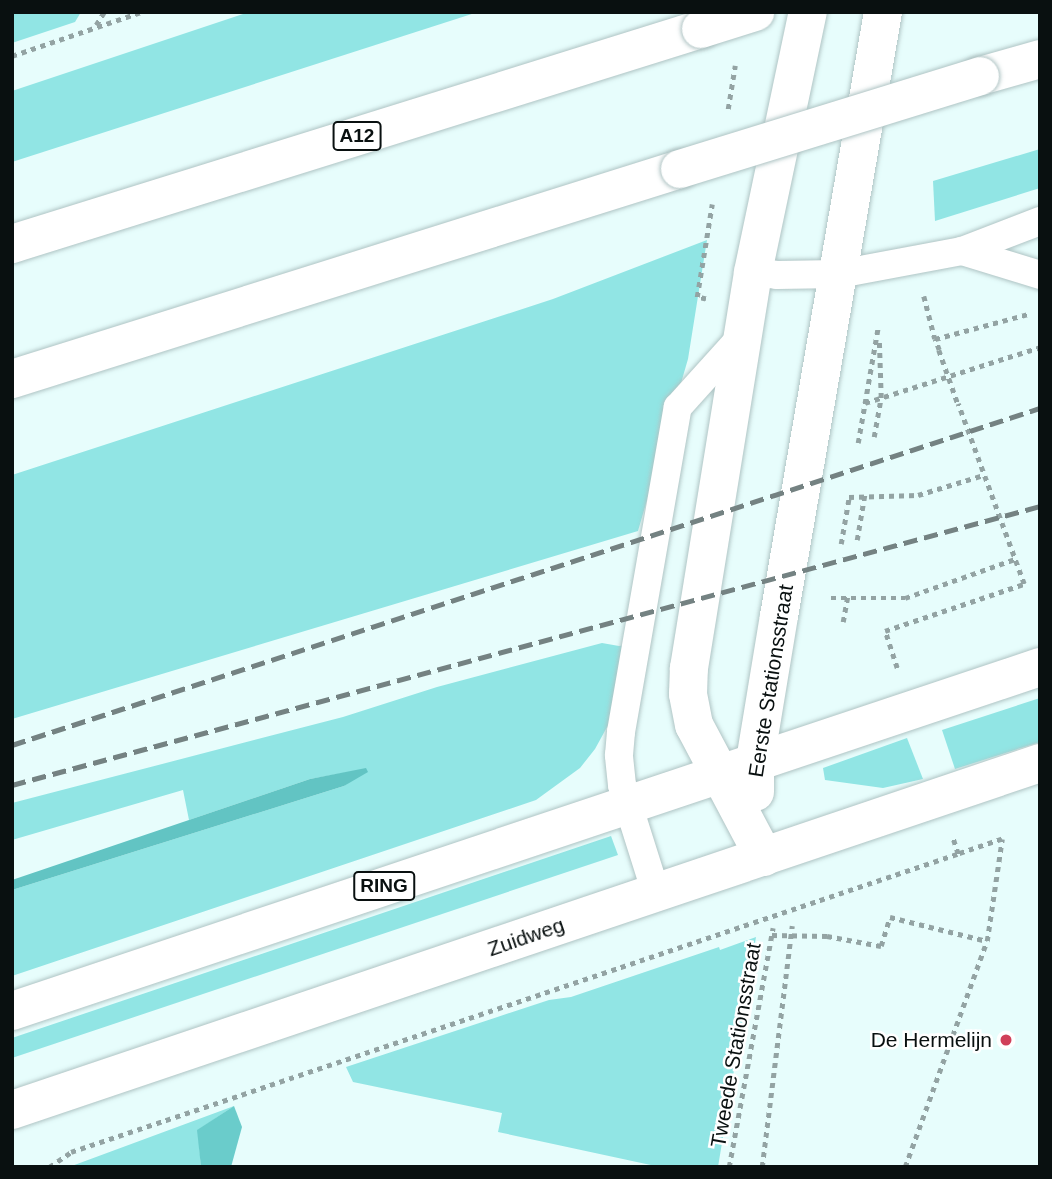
<!DOCTYPE html>
<html>
<head>
<meta charset="utf-8">
<style>
  body { margin:0 }
  #map { position:relative; width:1052px; height:1179px; overflow:hidden; background:#e7fdfc; font-family:Arial,sans-serif }
  div>[style] { position:absolute }
  .green>* { inset:0; background:#91e5e4 }
  .forest>* { inset:0; background:#6acccb }
  .water>* { inset:0; background:#62c4c3 }
  .path>* { height:4.5px; margin-top:-2.25px; transform-origin:0; background:repeating-linear-gradient(90deg,#93a3a3 0 5px,transparent 0 10px) }
  .roads { filter:drop-shadow(0 0 2px #afc4c4) drop-shadow(0 0 2px #afc4c4) }
  .lane>* { height:28px; margin:-14px; padding:0 14px; transform-origin:14px; border-radius:14px; background:#fff }
  .secondary>* { height:38px; margin:-19px; padding:0 19px; transform-origin:19px; border-radius:19px; background:#fff }
  .primary>* { height:38px; margin:-19px; padding:0 19px; transform-origin:19px; border-radius:19px; background:#fff }
  .highway>* { height:38px; margin:-19px; padding:0 19px; transform-origin:19px; border-radius:19px; background:#fff }
  .rail>* { height:5px; margin-top:-2.5px; transform-origin:0; background:repeating-linear-gradient(90deg,#748282 0 14px,transparent 0 21px) }
  .path-bridge>* { height:4.5px; margin-top:-2.25px; transform-origin:0; background:repeating-linear-gradient(90deg,#93a3a3 0 5px,transparent 0 10px) }
  .bridges { filter:drop-shadow(0 0 2px #afc4c4) drop-shadow(0 0 2px #afc4c4) }
  .highway-bridge>* { height:38px; margin:-19px; padding:0 19px; transform-origin:19px; border-radius:19px; background:#fff }
  .dots>* { width:19px; height:19px; translate:-50% -50%; box-sizing:border-box; border:4px solid #fff; border-radius:50% }
  span { translate:-50% -50%; white-space:nowrap; text-align:center; line-height:1.15; -webkit-text-stroke:5px #fff; paint-order:stroke }
  .shield-label span { padding:2px 5px; background:#fff; border:2px solid; border-radius:5px; -webkit-text-stroke-width:0 }
  .shield-label { font-size:19px; color:#091010; font-weight:700 }
  .street-label { font-size:21px; color:#091010 }
  .poi-label { font-size:21px; color:#091010 }
  .right { translate:-100% -50%; text-align:right }
  .frame { position:absolute; inset:0; border:14px solid #091010; pointer-events:none }
</style>
</head>
<body>
<div id="map">
  <div class="green">
    <i style="clip-path:polygon(12px 12px,81px 12px,75px 22px,12px 43px)"></i>
    <i style="clip-path:polygon(249px 12px,478px 12px,12px 162px,12px 91px)"></i>
    <i style="clip-path:polygon(1040px 149px,1040px 188px,935px 221px,933px 181px)"></i>
    <i style="clip-path:polygon(707px 240px,688px 359px,638px 531px,12px 719px,12px 475px,553px 299px)"></i>
    <i style="clip-path:polygon(602px 643px,619px 646px,626px 645px,612px 718px,595px 749px,580px 768px,536px 800px,12px 976px,12px 890px,344px 786px,366px 769px,310px 779px,189px 820px,183px 790px,12px 840px,12px 803px,343px 717px,437px 687px)"></i>
    <i style="clip-path:polygon(1040px 698px,1040px 742px,955px 769px,942px 730px)"></i>
    <i style="clip-path:polygon(907px 738px,923px 779px,883px 788px,825px 780px,823px 768px)"></i>
    <i style="clip-path:polygon(611px 836px,618px 855px,12px 1058px,12px 1038px)"></i>
    <i style="clip-path:polygon(756px 937px,718px 1167px,660px 1167px,498px 1132px,502px 1113px,353px 1082px,346px 1067px,549px 1000px,571px 997px,719px 947px,720px 950px)"></i>
    <i style="clip-path:polygon(234px 1106px,198px 1130px,201px 1167px,69px 1167px)"></i>
  </div>
  <div class="forest">
    <i style="clip-path:polygon(234px 1106px,242px 1127px,231px 1167px,201px 1167px,197px 1130px)"></i>
  </div>
  <div class="water">
    <i style="clip-path:polygon(366px 768px,368px 772px,344px 786px,12px 890px,12px 880px,310px 779px)"></i>
  </div>
  <div class="path">
    <i style="left:96px;top:25px;width:15px;rotate:-58deg"></i>
    <i style="left:12px;top:56px;width:136px;rotate:-18.8deg"></i>
    <i style="left:728px;top:109px;width:44px;rotate:-80.8deg"></i>
    <i style="left:924px;top:296px;width:44px;rotate:75.7deg"></i>
    <i style="left:706px;top:299px;width:9px;rotate:-167deg"></i>
    <i style="left:697px;top:297px;width:94px;rotate:-80.8deg"></i>
    <i style="left:939px;top:350px;width:12px;rotate:-110deg"></i>
    <i style="left:935px;top:339px;width:96px;rotate:-15deg"></i>
    <i style="left:865px;top:403px;width:184px;rotate:-17.7deg"></i>
    <i style="left:874px;top:437px;width:40px;rotate:-80deg"></i>
    <i style="left:881px;top:398px;width:60px;rotate:-91.9deg"></i>
    <i style="left:858px;top:443px;width:118px;rotate:-80.2deg"></i>
    <i style="left:857px;top:540px;width:49px;rotate:-80.5deg"></i>
    <i style="left:841px;top:544px;width:48px;rotate:-80.3deg"></i>
    <i style="left:849px;top:497px;width:69px;rotate:-1.7deg"></i>
    <i style="left:918px;top:495px;width:69px;rotate:-16.9deg"></i>
    <i style="left:831px;top:598px;width:74px"></i>
    <i style="left:905px;top:598px;width:117px;rotate:-19.5deg"></i>
    <i style="left:843px;top:622px;width:28px;rotate:-80deg"></i>
    <i style="left:897px;top:668px;width:39px;rotate:-108deg"></i>
    <i style="left:885px;top:631px;width:147px;rotate:-18.7deg"></i>
    <i style="left:1024px;top:584px;width:192px;rotate:-110.1deg"></i>
    <i style="left:772px;top:935px;width:55px;rotate:1deg"></i>
    <i style="left:827px;top:936px;width:55px;rotate:10.5deg"></i>
    <i style="left:881px;top:946px;width:30px;rotate:-73deg"></i>
    <i style="left:890px;top:917px;width:100px;rotate:13.9deg"></i>
    <i style="left:49px;top:1167px;width:27px;rotate:-34deg"></i>
    <i style="left:71px;top:1152px;width:935px;rotate:-18.59deg"></i>
    <i style="left:729px;top:1167px;width:243px;rotate:-79.6deg"></i>
    <i style="left:762px;top:1167px;width:243px;rotate:-82.9deg"></i>
    <i style="left:905px;top:1167px;width:240px;rotate:-70.1deg"></i>
    <i style="left:987px;top:941px;width:103px;rotate:-81.6deg"></i>
    <i style="left:1002px;top:839px;width:46px;rotate:161.2deg"></i>
    <i style="left:958px;top:854px;width:16px;rotate:-108deg"></i>
  </div>
  <div class="roads">
    <div class="lane">
      <i style="left:962px;top:251px;width:82px;rotate:17.1deg"></i>
      <i style="left:753px;top:272px;width:24px;rotate:7deg"></i>
      <i style="left:777px;top:275px;width:62px;rotate:-0.9deg"></i>
      <i style="left:839px;top:274px;width:125px;rotate:-10.6deg"></i>
      <i style="left:962px;top:251px;width:84px;rotate:-21deg"></i>
      <i style="left:656px;top:893px;width:113px;rotate:-107.5deg"></i>
      <i style="left:622px;top:785px;width:30px;rotate:-96deg"></i>
      <i style="left:619px;top:755px;width:23px;rotate:-85deg"></i>
      <i style="left:621px;top:732px;width:330px;rotate:-80.1deg"></i>
      <i style="left:678px;top:407px;width:96px;rotate:-48deg"></i>
    </div>
    <div class="secondary">
      <i style="left:755px;top:792px;width:31px;rotate:-90deg"></i>
      <i style="left:755px;top:761px;width:147px;rotate:-80.6deg"></i>
      <i style="left:779px;top:616px;width:613px;rotate:-80.23deg"></i>
      <i style="left:764px;top:857px;width:149px;rotate:-117.9deg"></i>
      <i style="left:694px;top:725px;width:32px;rotate:-101deg"></i>
      <i style="left:688px;top:694px;width:26px;rotate:-88deg"></i>
      <i style="left:689px;top:668px;width:401px;rotate:-80.8deg"></i>
      <i style="left:753px;top:272px;width:266px;rotate:-78.1deg"></i>
    </div>
    <div class="primary">
      <i style="left:12px;top:1011px;width:1084px;rotate:-18.5deg"></i>
      <i style="left:12px;top:1110px;width:1085px;rotate:-18.65deg"></i>
    </div>
    <div class="highway">
      <i style="left:980px;top:76px;width:62px;rotate:-15.8deg"></i>
      <i style="left:12px;top:244px;width:722px;rotate:-17.33deg"></i>
      <i style="left:12px;top:379px;width:700px;rotate:-17.45deg"></i>
    </div>
  </div>
  <div class="rail">
    <i style="left:12px;top:745px;width:1082px;rotate:-18.15deg"></i>
    <i style="left:12px;top:785px;width:1065px;rotate:-15.18deg"></i>
  </div>
  <div class="path-bridge">
    <i style="left:939px;top:350px;width:57px;rotate:70.6deg"></i>
  </div>
  <div class="bridges">
    <div class="highway-bridge">
      <i style="left:701px;top:29px;width:57px;rotate:-17.5deg"></i>
      <i style="left:680px;top:169px;width:314px;rotate:-17.2deg"></i>
    </div>
  </div>
  <div class="dots">
    <i style="left:1006px;top:1040px;background:#d03f59"></i>
  </div>
  <div class="shield-label">
    <span style="left:357px;top:136px">A12</span>
    <span style="left:384px;top:886px">RING</span>
  </div>
  <div class="street-label">
    <span style="left:771px;top:681px;rotate:-81deg">Eerste Stationsstraat</span>
    <span style="left:526px;top:937px;rotate:-19deg">Zuidweg</span>
    <span style="left:736px;top:1045px;rotate:-80deg">Tweede Stationsstraat</span>
  </div>
  <div class="poi-label">
    <span class="right" style="left:992px;top:1040px">De Hermelijn</span>
  </div>
  <div class="frame"></div>
</div>
</body>
</html>
